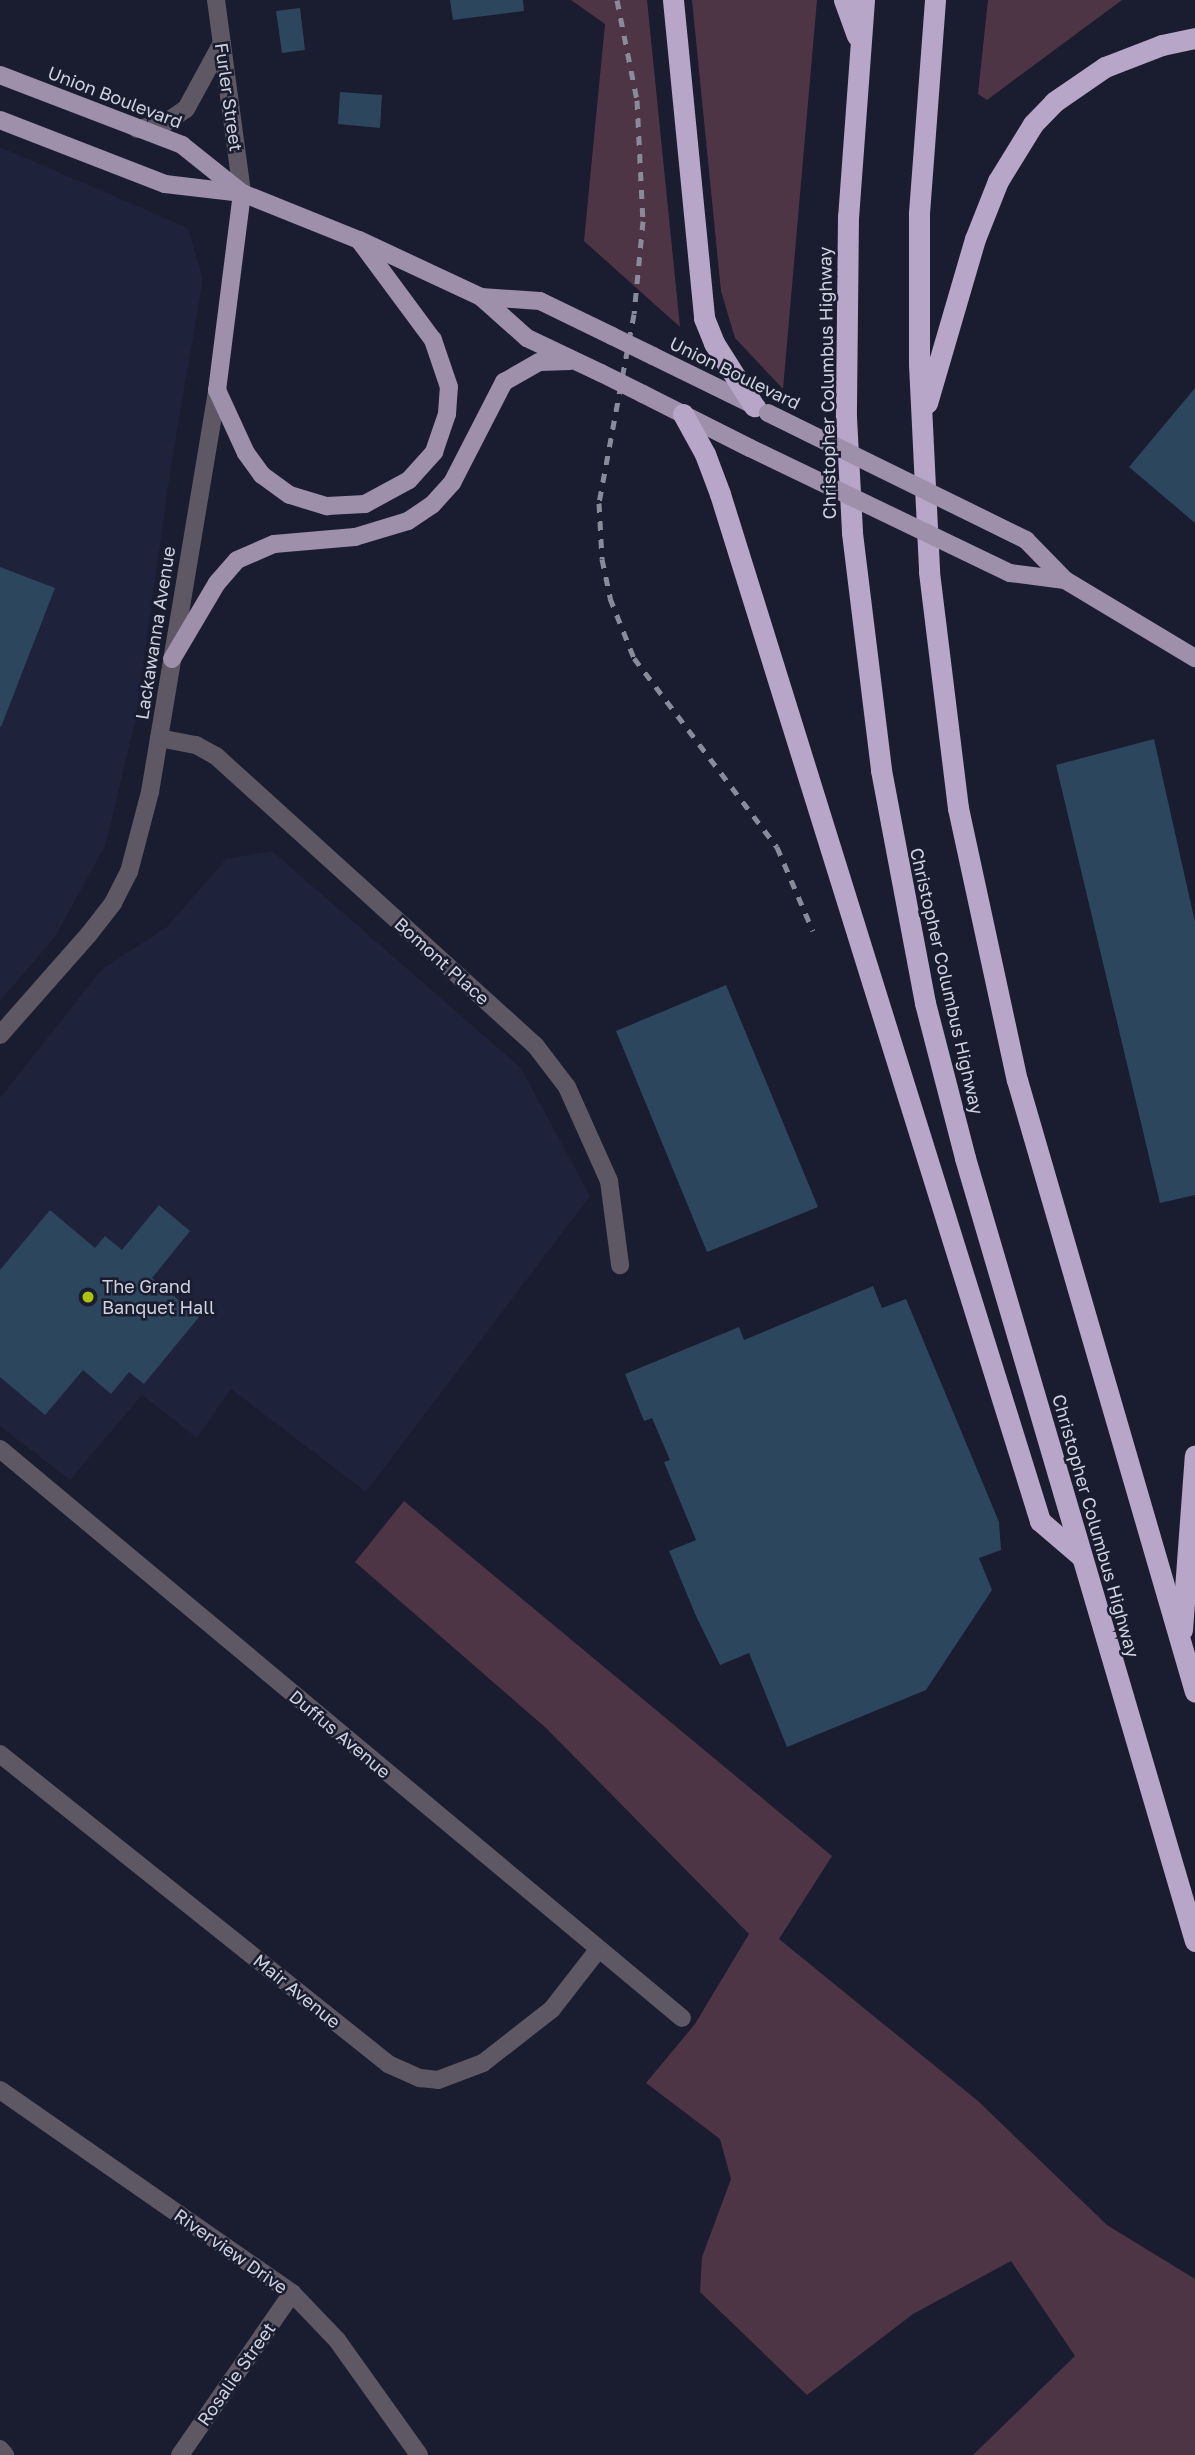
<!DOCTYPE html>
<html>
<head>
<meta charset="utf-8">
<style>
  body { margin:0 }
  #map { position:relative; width:1195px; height:2455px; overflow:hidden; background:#1a1c2f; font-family:"Golos Text",sans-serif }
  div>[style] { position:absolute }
  .built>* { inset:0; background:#1f223b }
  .green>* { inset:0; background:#4e3545 }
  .building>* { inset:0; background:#2c465d }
  .minor>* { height:18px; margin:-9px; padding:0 9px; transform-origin:9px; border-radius:9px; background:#5e5764 }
  .tertiary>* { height:18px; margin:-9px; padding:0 9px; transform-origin:9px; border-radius:9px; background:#5e5764 }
  .primary>* { height:18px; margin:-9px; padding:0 9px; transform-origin:9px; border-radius:9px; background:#9e8fab }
  .motorway>* { height:21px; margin:-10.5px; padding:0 10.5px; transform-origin:10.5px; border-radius:10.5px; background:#b7a6c7 }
  .rail>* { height:5px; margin-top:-2.5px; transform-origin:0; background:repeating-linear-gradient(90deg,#898b9a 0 9px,transparent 0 18px) }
  .primary-bridge>* { height:18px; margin:-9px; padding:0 9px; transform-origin:9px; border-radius:9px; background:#9e8fab }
  .dots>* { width:19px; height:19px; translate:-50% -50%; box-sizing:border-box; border:4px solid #1a1c2f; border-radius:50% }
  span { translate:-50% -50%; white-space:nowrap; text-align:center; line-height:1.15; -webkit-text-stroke:5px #1a1c2f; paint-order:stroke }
  .street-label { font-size:18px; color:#d0d2df }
  .poi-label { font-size:18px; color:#d0d2df }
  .left { translate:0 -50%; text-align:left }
</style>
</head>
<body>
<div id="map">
  <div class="built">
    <i style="clip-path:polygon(0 147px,188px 228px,203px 279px,171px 466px,135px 722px,106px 844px,55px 937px,0 1001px)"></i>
    <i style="clip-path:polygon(272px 851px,521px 1068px,590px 1196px,366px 1492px,231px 1389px,197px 1438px,142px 1395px,70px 1480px,0 1426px,0 1098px,101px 970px,167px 927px,226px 859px)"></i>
  </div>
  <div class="green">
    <i style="clip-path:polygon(571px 0,647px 0,680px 327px,584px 241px,605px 24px)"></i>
    <i style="clip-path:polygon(692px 0,817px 0,783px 389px,735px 338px,721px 291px)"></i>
    <i style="clip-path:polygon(988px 0,1122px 0,987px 100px,978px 94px)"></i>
    <i style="clip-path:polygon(404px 1501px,832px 1856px,779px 1939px,978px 2101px,1107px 2225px,1195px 2279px,1195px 2455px,973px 2455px,1075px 2356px,1011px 2261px,913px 2314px,807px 2395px,700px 2292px,702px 2257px,731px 2179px,720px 2139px,646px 2083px,695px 2024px,749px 1934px,546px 1728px,355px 1562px)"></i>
  </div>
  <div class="building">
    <i style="clip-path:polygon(450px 0,523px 0,524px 11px,453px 20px)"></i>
    <i style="clip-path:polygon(300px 8px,305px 50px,282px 53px,276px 11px)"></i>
    <i style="clip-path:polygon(340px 92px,382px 95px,380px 128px,338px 124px)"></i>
    <i style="clip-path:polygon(1195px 388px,1195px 523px,1129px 467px)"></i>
    <i style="clip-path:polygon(0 567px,55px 588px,1px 727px,0 726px)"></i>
    <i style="clip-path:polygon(1154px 739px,1195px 922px,1195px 1195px,1160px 1203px,1056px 765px)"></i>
    <i style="clip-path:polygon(726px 985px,818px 1207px,707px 1252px,616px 1031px)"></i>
    <i style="clip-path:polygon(159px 1205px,190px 1231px,152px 1278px,199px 1317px,144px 1384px,129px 1372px,111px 1394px,83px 1370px,45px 1415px,0 1377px,0 1270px,50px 1210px,95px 1248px,105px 1236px,122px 1250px)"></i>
    <i style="clip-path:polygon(873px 1286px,882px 1308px,906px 1299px,999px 1522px,1001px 1550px,979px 1558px,992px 1590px,926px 1690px,787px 1747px,749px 1653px,720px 1665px,696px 1616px,669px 1551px,696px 1540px,664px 1462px,670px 1460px,652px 1418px,644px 1421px,625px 1374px,739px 1327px,744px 1340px)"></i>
  </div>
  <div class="minor">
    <i style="left:159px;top:738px;width:38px;rotate:11deg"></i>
    <i style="left:196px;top:745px;width:23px;rotate:29deg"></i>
    <i style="left:216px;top:756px;width:430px;rotate:42.2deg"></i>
    <i style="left:535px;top:1045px;width:53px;rotate:52.7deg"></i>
    <i style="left:567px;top:1087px;width:103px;rotate:65.9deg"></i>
    <i style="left:609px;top:1181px;width:85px;rotate:82.5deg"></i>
    <i style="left:0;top:1449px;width:888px;rotate:39.84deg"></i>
    <i style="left:0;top:1754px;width:497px;rotate:38.6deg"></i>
    <i style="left:388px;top:2064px;width:35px;rotate:24deg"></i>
    <i style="left:420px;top:2078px;width:18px;rotate:6deg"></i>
    <i style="left:438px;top:2080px;width:48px;rotate:-20.7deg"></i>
    <i style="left:483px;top:2063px;width:88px;rotate:-38deg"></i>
    <i style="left:552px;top:2009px;width:75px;rotate:-52.1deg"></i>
    <i style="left:0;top:2449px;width:8px;rotate:50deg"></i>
    <i style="left:180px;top:2455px;width:197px;rotate:-55.3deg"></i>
  </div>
  <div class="tertiary">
    <i style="left:216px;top:0;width:195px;rotate:82.3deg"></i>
    <i style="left:137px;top:129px;width:29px;rotate:-12deg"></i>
    <i style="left:165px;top:123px;width:25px;rotate:-34deg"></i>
    <i style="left:186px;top:109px;width:75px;rotate:-61.4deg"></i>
    <i style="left:0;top:1035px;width:135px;rotate:-48.6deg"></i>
    <i style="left:89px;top:934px;width:39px;rotate:-52deg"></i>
    <i style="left:113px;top:903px;width:35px;rotate:-63deg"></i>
    <i style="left:129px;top:872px;width:83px;rotate:-75.3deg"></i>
    <i style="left:150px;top:792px;width:408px;rotate:-80.5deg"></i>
    <i style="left:0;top:2090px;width:356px;rotate:34.8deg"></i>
    <i style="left:292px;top:2293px;width:65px;rotate:46.2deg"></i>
    <i style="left:337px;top:2340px;width:141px;rotate:54.5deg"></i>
  </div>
  <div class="primary">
    <i style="left:0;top:75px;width:195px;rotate:21deg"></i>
    <i style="left:182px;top:145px;width:77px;rotate:38.7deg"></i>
    <i style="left:0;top:120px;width:177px;rotate:21.2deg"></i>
    <i style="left:165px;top:184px;width:78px;rotate:6.7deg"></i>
    <i style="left:242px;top:193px;width:126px;rotate:21.9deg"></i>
    <i style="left:359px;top:240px;width:135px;rotate:25deg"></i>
    <i style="left:481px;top:297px;width:62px;rotate:41.7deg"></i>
    <i style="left:527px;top:338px;width:82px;rotate:25.3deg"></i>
    <i style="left:242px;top:193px;width:199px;rotate:97.2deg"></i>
    <i style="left:217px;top:390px;width:69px;rotate:65.3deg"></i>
    <i style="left:246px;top:453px;width:27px;rotate:54deg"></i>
    <i style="left:262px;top:475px;width:34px;rotate:36deg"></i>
    <i style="left:290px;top:495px;width:39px;rotate:17deg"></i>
    <i style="left:327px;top:506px;width:38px;rotate:-3deg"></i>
    <i style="left:365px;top:504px;width:50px;rotate:-28.6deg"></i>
    <i style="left:409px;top:480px;width:38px;rotate:-48deg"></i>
    <i style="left:434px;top:452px;width:40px;rotate:-71.1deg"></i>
    <i style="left:447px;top:414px;width:27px;rotate:-86deg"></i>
    <i style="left:449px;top:387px;width:50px;rotate:-108.8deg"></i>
    <i style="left:433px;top:340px;width:124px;rotate:-126.5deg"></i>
    <i style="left:481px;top:297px;width:59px;rotate:3.9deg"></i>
    <i style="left:540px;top:301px;width:80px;rotate:25.9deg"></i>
    <i style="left:653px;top:356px;width:116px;rotate:26.1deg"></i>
    <i style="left:643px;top:394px;width:120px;rotate:26.8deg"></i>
    <i style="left:1026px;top:540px;width:56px;rotate:45.7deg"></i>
    <i style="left:1065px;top:580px;width:152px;rotate:31deg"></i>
    <i style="left:1010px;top:573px;width:55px;rotate:7.3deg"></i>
    <i style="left:172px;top:659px;width:88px;rotate:-59.4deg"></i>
    <i style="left:217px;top:583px;width:30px;rotate:-49deg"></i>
    <i style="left:237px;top:560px;width:40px;rotate:-23.4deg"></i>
    <i style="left:274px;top:544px;width:81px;rotate:-4.9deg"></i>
    <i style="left:355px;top:537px;width:55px;rotate:-16.8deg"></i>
    <i style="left:408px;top:521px;width:29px;rotate:-34deg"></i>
    <i style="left:432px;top:505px;width:30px;rotate:-48deg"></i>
    <i style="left:452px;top:483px;width:114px;rotate:-62.8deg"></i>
    <i style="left:504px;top:382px;width:40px;rotate:-29.7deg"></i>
    <i style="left:539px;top:362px;width:31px;rotate:-2deg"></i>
  </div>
  <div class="motorway">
    <i style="left:673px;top:0;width:320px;rotate:84.4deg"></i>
    <i style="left:704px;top:318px;width:27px;rotate:68deg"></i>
    <i style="left:714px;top:343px;width:75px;rotate:57.6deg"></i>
    <i style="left:844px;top:0;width:38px;rotate:70deg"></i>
    <i style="left:864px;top:0;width:217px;rotate:94.2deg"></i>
    <i style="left:848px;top:216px;width:201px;rotate:90.6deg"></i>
    <i style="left:846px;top:417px;width:116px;rotate:87deg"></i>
    <i style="left:852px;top:533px;width:239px;rotate:83deg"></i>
    <i style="left:881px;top:770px;width:237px;rotate:79.3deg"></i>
    <i style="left:925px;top:1003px;width:160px;rotate:75.5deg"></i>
    <i style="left:965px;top:1158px;width:816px;rotate:73.63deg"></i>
    <i style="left:935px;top:0;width:214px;rotate:94.3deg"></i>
    <i style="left:919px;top:213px;width:151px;rotate:90deg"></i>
    <i style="left:919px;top:364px;width:208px;rotate:87.2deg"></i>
    <i style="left:929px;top:572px;width:238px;rotate:83deg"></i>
    <i style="left:958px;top:808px;width:278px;rotate:77.8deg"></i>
    <i style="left:1017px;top:1080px;width:637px;rotate:73.78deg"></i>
    <i style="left:927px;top:403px;width:171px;rotate:-73.7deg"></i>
    <i style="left:975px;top:239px;width:62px;rotate:-68.4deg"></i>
    <i style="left:998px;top:181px;width:67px;rotate:-58.4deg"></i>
    <i style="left:1033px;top:124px;width:30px;rotate:-46deg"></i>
    <i style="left:1054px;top:102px;width:62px;rotate:-34.5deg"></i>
    <i style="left:1105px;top:67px;width:61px;rotate:-21.1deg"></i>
    <i style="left:1162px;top:45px;width:34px;rotate:-12deg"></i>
    <i style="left:683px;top:414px;width:46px;rotate:61.2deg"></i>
    <i style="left:705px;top:454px;width:43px;rotate:69.4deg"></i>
    <i style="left:720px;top:494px;width:1076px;rotate:72.69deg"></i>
    <i style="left:1040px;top:1521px;width:55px;rotate:40.6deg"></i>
    <i style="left:1182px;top:1630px;width:175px;rotate:-85.8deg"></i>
  </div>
  <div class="rail">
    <i style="left:617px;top:0;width:102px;rotate:78.7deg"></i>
    <i style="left:637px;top:100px;width:121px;rotate:87.2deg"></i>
    <i style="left:643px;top:221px;width:93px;rotate:95.5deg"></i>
    <i style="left:634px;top:314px;width:192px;rotate:100.5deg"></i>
    <i style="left:599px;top:503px;width:56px;rotate:86.9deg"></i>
    <i style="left:602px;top:559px;width:40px;rotate:78deg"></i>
    <i style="left:610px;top:598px;width:65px;rotate:68.2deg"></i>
    <i style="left:634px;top:658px;width:237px;rotate:52.9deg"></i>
    <i style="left:777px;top:847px;width:91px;rotate:66.8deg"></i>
  </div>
  <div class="primary-bridge">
    <i style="left:612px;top:336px;width:46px;rotate:26deg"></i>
    <i style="left:601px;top:373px;width:47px;rotate:26.6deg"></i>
    <i style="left:768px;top:413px;width:288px;rotate:26.2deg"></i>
    <i style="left:750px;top:448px;width:288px;rotate:25.7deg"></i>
  </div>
  <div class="dots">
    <i style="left:88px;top:1297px;background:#afc503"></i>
  </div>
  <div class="street-label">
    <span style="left:115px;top:97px;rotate:21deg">Union Boulevard</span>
    <span style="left:229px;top:97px;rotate:82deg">Furler Street</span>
    <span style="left:735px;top:373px;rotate:26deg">Union Boulevard</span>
    <span style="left:827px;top:383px;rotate:-91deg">Christopher Columbus Highway</span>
    <span style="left:155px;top:633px;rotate:-81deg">Lackawanna Avenue</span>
    <span style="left:442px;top:961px;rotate:42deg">Bomont Place</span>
    <span style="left:947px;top:981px;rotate:77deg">Christopher Columbus Highway</span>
    <span style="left:1096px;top:1526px;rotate:74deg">Christopher Columbus Highway</span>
    <span style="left:340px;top:1734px;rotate:40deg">Duffus Avenue</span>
    <span style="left:297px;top:1991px;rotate:39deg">Mair Avenue</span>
    <span style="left:231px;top:2251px;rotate:35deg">Riverview Drive</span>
    <span style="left:236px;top:2374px;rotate:-55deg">Rosalie Street</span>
  </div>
  <div class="poi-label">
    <span class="left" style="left:102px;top:1297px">The Grand<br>Banquet Hall</span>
  </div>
</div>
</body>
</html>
